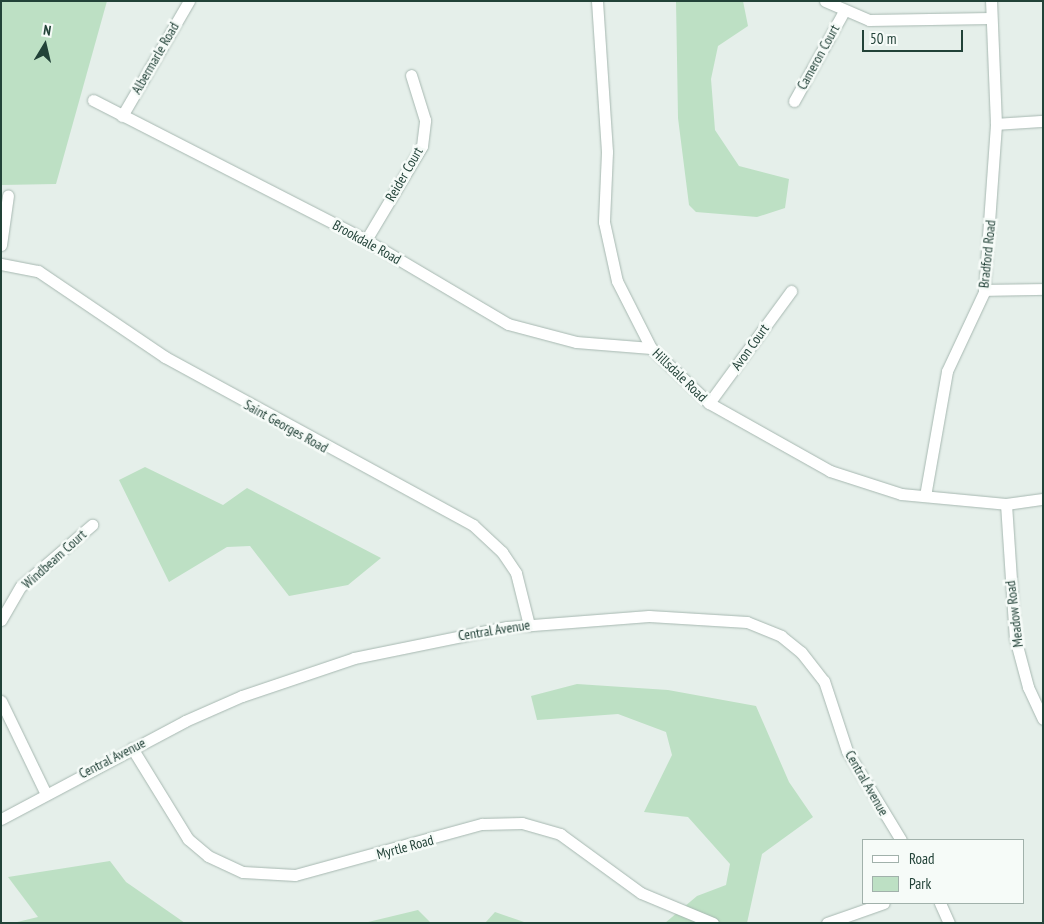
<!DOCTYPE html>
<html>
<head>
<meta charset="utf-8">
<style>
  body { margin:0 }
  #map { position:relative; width:1044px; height:924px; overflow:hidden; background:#e5efea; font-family:"PT Sans Narrow",sans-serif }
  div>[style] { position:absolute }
  .green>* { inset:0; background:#bde0c4 }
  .roads { filter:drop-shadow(0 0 1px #a7b8b1) drop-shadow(0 0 1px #a7b8b1) }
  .minor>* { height:11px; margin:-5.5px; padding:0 5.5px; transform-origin:5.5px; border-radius:5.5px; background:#fff }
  span { translate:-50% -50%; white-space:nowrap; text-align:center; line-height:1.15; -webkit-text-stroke:5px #f6fbf8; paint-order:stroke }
  .street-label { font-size:14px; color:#224238 }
  .frame { position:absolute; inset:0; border:2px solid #224238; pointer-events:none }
  .legend { position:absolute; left:862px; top:839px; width:162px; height:65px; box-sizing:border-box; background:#f6fbf8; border:1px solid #a1b1ab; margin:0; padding:6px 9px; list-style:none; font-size:15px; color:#224238 }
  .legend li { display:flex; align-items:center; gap:10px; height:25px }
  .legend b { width:25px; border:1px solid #a1b1ab }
  .north { position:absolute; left:20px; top:20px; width:50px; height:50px; -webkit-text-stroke:4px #f6fbf8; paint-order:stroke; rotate:9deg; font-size:14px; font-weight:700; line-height:20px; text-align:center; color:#224238 }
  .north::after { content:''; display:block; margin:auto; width:18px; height:22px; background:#224238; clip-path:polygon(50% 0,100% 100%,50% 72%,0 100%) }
  .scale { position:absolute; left:862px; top:30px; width:101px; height:22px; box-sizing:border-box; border:2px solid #224238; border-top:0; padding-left:6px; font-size:15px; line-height:18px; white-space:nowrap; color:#224238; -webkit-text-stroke:4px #f6fbf8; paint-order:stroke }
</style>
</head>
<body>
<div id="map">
  <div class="green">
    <i style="clip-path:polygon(1px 1px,107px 1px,56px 184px,1px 185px)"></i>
    <i style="clip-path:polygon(676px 1px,743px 1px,748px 26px,718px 46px,711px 79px,715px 130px,739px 166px,789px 179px,785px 208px,757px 217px,696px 212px,689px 205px,678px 118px)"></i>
    <i style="clip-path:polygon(145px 467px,223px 505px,247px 488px,381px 558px,348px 585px,289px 596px,250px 546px,227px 547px,169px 582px,119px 480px)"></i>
    <i style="clip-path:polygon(577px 684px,668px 690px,756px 706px,789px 782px,813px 817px,762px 854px,747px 923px,665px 923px,697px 896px,726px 885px,730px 864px,688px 817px,644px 812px,672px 755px,666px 732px,618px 714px,537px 720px,531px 696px)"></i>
    <i style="clip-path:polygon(110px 861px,126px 882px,185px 923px,13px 923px,38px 917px,8px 877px)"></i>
    <i style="clip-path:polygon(418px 910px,431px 923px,364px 923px)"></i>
    <i style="clip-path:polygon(495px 912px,527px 923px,485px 923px)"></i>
  </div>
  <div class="roads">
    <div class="minor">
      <i style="left:597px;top:1px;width:151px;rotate:86.2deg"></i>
      <i style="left:607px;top:152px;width:70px;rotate:92.5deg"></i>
      <i style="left:604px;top:222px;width:60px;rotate:77.6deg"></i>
      <i style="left:617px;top:281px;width:75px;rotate:63.1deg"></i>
      <i style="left:651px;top:348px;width:80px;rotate:43.5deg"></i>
      <i style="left:709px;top:403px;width:139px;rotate:29.3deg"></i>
      <i style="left:830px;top:471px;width:75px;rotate:17.9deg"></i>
      <i style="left:901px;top:494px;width:105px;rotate:5.4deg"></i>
      <i style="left:1006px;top:504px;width:37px;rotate:-8deg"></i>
      <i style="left:825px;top:1px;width:48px;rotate:23.4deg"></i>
      <i style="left:869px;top:20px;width:122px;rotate:-0.9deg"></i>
      <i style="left:93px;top:100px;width:307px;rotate:27.1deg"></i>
      <i style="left:366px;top:240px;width:165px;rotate:30.6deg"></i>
      <i style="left:508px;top:324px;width:70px;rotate:14.8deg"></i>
      <i style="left:576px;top:342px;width:75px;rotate:4.6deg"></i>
      <i style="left:794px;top:101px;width:101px;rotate:-60.9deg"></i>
      <i style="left:122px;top:116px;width:133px;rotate:-59.8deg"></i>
      <i style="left:996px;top:124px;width:47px;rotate:-3.7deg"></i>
      <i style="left:366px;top:240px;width:109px;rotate:-59.2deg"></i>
      <i style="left:422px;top:146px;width:26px;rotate:-83deg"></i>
      <i style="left:425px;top:120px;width:47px;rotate:-107.3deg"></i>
      <i style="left:1px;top:245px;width:50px;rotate:-82deg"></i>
      <i style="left:1px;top:264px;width:38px;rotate:11deg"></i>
      <i style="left:38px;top:271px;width:153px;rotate:34.1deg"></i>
      <i style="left:165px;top:357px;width:351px;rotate:28.6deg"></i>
      <i style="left:473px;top:525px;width:40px;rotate:43deg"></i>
      <i style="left:502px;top:552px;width:25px;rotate:56deg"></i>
      <i style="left:516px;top:573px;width:54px;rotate:76deg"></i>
      <i style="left:984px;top:290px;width:59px;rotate:-1deg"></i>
      <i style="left:709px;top:403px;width:139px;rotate:-53.8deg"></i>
      <i style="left:925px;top:496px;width:127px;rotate:-80deg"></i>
      <i style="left:947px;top:371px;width:87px;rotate:-64.9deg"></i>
      <i style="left:984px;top:292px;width:168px;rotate:-85.9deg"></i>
      <i style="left:996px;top:124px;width:123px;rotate:-92.3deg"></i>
      <i style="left:1006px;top:504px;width:134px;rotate:86.2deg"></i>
      <i style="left:1015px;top:638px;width:51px;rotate:75.1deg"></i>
      <i style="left:1028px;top:687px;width:35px;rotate:65deg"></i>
      <i style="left:1px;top:620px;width:39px;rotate:-60deg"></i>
      <i style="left:21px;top:586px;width:94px;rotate:-40.7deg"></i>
      <i style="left:1px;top:701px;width:101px;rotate:64.2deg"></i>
      <i style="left:132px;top:748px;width:107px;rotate:58.4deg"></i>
      <i style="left:188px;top:839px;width:26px;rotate:40deg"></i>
      <i style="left:208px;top:856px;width:38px;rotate:25deg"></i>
      <i style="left:243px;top:872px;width:52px;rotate:3.3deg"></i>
      <i style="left:295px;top:875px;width:194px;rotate:-15.3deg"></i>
      <i style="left:482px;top:824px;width:40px;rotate:-1.4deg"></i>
      <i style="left:522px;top:823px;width:40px;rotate:16deg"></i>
      <i style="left:560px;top:834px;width:100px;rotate:36.1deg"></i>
      <i style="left:641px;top:893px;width:78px;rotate:22.6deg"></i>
      <i style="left:1px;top:819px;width:208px;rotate:-28deg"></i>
      <i style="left:185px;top:721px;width:62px;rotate:-23.7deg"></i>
      <i style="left:242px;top:696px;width:118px;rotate:-18.7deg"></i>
      <i style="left:354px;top:658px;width:156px;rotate:-11.5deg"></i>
      <i style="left:507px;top:627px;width:142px;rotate:-4.4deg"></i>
      <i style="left:649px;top:616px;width:98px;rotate:3.5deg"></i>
      <i style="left:747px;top:622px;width:37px;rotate:22deg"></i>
      <i style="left:781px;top:636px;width:26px;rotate:39deg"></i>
      <i style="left:801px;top:652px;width:37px;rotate:52deg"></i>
      <i style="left:824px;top:681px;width:74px;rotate:71.8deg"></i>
      <i style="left:847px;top:751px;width:104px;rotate:58.8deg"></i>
      <i style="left:940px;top:903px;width:22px;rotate:66deg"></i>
      <i style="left:827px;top:923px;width:60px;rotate:-19.3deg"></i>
    </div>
  </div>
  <div class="street-label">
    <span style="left:818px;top:57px;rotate:-61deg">Cameron Court</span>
    <span style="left:155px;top:58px;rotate:-60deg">Albermarle Road</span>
    <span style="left:404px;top:174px;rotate:-60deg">Reider Court</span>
    <span style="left:367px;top:242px;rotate:29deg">Brookdale Road</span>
    <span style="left:987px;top:254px;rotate:-84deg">Bradford Road</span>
    <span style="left:750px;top:347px;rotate:-54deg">Avon Court</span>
    <span style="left:680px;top:375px;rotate:44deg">Hillsdale Road</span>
    <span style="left:286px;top:426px;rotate:29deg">Saint Georges Road</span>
    <span style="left:54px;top:559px;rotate:-42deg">Windbeam Court</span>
    <span style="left:1014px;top:614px;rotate:-97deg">Meadow Road</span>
    <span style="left:494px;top:630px;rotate:-9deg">Central Avenue</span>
    <span style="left:112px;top:758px;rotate:-27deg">Central Avenue</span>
    <span style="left:867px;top:783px;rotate:60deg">Central Avenue</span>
    <span style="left:405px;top:847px;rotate:-15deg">Myrtle Road</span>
  </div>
  <div class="frame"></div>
  <ul class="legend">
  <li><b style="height:6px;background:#fff"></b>Road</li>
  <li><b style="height:14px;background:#bde0c4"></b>Park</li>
  </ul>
  <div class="north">N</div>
  <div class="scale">50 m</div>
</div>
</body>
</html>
